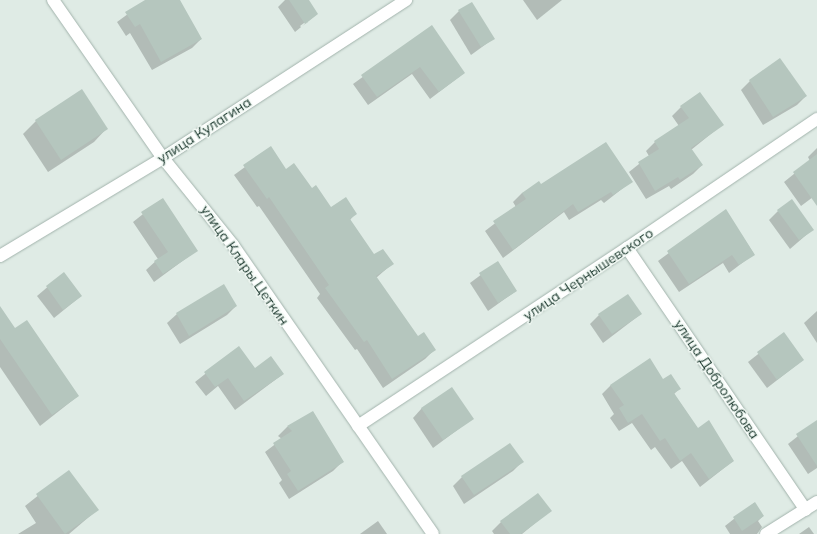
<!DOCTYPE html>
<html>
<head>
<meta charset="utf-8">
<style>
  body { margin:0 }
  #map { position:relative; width:817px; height:534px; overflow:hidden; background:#dfebe5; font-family:Mulish,sans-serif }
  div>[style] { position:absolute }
  .shadow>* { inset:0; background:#0003 }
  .building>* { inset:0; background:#b5c6be }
  .roads { filter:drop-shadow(0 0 1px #a2b3ac) drop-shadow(0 0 1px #a2b3ac) }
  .minor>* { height:12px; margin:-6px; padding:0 6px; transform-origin:6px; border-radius:6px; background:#fff }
  .tertiary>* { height:12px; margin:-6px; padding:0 6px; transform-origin:6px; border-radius:6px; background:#fff }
  .secondary>* { height:12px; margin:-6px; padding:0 6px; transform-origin:6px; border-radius:6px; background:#fff }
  span { translate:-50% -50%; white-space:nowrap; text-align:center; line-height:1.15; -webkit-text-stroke:3px #f0f8f3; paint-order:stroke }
  .street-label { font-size:14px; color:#203c32 }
</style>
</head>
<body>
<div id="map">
  <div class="shadow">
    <i style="clip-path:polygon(147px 0,177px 0,201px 39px,192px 48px,152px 70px,130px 33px,126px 36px,117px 22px)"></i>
    <i style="clip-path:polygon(evenodd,285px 0,307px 0,317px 14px,295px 32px,278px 7px,285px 0,308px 20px,308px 22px,301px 27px,300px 26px,308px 20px)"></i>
    <i style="clip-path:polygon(523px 0,562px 0,537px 20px)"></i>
    <i style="clip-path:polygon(459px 11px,493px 39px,471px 55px,450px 20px)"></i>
    <i style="clip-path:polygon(432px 27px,464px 73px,430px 99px,412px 74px,368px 105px,353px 84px)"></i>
    <i style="clip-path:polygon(750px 81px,806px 96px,797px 105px,763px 125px,741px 90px)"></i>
    <i style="clip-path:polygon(681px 107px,722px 125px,691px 150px,702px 165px,693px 174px,671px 189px,669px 186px,646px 199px,629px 172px,649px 156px,646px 151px,655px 142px,679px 126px,672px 116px)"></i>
    <i style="clip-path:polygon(36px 121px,107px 128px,94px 142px,48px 172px,23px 134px)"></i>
    <i style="clip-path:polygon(271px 148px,285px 170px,312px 189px,331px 209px,356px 213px,350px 220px,374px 256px,392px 264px,376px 278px,417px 338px,434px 350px,425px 359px,383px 388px,357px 349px,355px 350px,317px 298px,320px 294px,259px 206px,257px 207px,234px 175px)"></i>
    <i style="clip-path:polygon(817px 148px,817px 194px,801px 206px,784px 182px,810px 161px,808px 157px)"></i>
    <i style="clip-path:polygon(632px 181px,604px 203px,601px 200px,569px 220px,564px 212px,503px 258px,485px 231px,516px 207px,513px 202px,522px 193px,541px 186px)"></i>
    <i style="clip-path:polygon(162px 199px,196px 251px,154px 282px,146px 270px,158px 259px,133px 222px)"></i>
    <i style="clip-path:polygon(726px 211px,754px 254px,729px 273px,723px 263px,679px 292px,658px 261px)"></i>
    <i style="clip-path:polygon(778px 211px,812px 230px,790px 249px,769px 220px)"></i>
    <i style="clip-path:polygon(498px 262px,516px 291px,488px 311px,470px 283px)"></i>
    <i style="clip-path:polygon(64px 273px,81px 296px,54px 318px,37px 296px)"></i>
    <i style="clip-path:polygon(224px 286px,236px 306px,227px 315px,180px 344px,167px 323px,177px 314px)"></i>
    <i style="clip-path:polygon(817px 311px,817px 343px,804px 323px)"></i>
    <i style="clip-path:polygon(0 313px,78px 396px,40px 426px,0 367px)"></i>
    <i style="clip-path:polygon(641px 314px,603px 343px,590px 324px,599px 315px)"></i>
    <i style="clip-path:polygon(784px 334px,803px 360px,767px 388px,748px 362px)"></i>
    <i style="clip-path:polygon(238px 348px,255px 369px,283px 374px,235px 410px,218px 386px,206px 396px,195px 382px)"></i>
    <i style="clip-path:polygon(663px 380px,679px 389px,674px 394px,698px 429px,733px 461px,700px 487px,682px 461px,671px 469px,655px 447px,651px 450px,632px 423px,619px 431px,610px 418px,614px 414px,602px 394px,611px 385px)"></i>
    <i style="clip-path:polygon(422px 408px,472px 419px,433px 448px,413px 418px)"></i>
    <i style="clip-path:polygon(313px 412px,342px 462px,333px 471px,289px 499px,279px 483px,282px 480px,265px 452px,282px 439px,278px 436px,287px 427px)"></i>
    <i style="clip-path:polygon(817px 421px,817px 468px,808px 474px,788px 444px)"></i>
    <i style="clip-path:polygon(522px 462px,513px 471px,464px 504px,453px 486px,462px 477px)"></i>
    <i style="clip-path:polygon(69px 471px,97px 510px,69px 534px,18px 534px,36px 523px,25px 506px)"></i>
    <i style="clip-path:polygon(754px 503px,763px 516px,758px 521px,762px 527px,757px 534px,730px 534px,725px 526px)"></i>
    <i style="clip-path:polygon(551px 510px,522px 534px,494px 534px,492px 531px,501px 522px)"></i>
    <i style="clip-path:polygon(378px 521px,387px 534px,360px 534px)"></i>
    <i style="clip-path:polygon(809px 527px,814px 534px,799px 534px)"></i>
  </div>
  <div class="building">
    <i style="clip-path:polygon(145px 0,180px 0,202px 39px,161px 62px,140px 24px,135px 27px,125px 12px)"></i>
    <i style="clip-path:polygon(289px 0,309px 0,318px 14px,305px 24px)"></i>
    <i style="clip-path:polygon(472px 2px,495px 39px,481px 47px,458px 10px)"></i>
    <i style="clip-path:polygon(432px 25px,465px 73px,439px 92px,420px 67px,377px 97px,361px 75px)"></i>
    <i style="clip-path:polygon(780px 58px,807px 96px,773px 117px,749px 80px)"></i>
    <i style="clip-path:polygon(82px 89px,108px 129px,61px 160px,35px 120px)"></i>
    <i style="clip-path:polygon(700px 92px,724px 125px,691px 148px,703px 165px,680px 180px,678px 177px,655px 191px,638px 162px,659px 149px,654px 141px,689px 118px,680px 106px)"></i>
    <i style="clip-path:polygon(606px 142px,633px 182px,613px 195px,611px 192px,578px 212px,573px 204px,513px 250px,493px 221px,526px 199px,522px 193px,539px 181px,541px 184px)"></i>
    <i style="clip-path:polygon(271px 146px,286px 169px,294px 163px,312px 188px,316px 185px,331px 207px,346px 197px,357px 214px,350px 219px,374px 254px,383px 249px,394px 264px,376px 276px,418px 336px,424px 332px,436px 350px,392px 379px,367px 340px,364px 342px,325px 288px,329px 285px,269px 197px,267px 199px,243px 165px)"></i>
    <i style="clip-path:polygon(817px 154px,817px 206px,793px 172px)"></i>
    <i style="clip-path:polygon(163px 198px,198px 251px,163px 274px,154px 261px,168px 252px,141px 212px)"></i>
    <i style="clip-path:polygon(792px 199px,814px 230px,799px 240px,777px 210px)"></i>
    <i style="clip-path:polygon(726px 209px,755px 255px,739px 265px,732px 255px,689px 284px,667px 251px)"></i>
    <i style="clip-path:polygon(498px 261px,517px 291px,498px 303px,479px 273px)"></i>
    <i style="clip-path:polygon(64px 272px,82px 296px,63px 310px,46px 286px)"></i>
    <i style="clip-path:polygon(224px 284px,237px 306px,189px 336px,176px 313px)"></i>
    <i style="clip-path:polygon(628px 294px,642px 314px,612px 334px,598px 314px)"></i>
    <i style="clip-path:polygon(0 306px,15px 328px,27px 320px,79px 396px,52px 415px,0 339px)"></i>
    <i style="clip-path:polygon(784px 332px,804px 360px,777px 380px,757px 352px)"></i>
    <i style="clip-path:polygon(239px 346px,255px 368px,271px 356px,284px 374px,244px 401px,228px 378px,215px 387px,204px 372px)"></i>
    <i style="clip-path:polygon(650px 358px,663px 379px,671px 374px,681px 389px,674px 393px,698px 428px,709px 420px,734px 461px,709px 479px,691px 453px,680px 461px,665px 438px,660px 441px,642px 414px,628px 423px,619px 408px,624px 405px,610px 385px)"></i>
    <i style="clip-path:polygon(452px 387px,474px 419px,443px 440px,421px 408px)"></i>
    <i style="clip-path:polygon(313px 411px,344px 462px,298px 491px,287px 474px,291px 471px,273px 443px,292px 431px,287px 426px)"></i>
    <i style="clip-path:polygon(817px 420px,817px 466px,796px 434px)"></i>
    <i style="clip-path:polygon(510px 443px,524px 462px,474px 495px,461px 476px)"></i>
    <i style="clip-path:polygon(69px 470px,99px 510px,65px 534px,36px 494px)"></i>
    <i style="clip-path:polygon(538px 493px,552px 511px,521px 534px,510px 534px,500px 521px)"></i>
    <i style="clip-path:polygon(755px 502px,764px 516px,742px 531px,733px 517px)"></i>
  </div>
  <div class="roads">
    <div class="minor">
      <i style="left:163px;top:158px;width:290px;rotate:-33deg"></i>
      <i style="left:627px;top:248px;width:317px;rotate:55.7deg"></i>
      <i style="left:358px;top:426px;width:323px;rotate:-33.5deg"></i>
      <i style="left:627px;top:248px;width:230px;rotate:-34.2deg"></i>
      <i style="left:766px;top:534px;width:60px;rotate:-32.1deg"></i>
    </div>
    <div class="tertiary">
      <i style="left:53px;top:0;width:193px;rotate:55.2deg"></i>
    </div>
    <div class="secondary">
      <i style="left:0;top:256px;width:190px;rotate:-31deg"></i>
      <i style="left:163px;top:158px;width:112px;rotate:51.2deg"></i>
      <i style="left:233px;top:245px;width:351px;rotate:55.3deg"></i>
    </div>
  </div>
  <div class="street-label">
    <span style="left:204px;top:130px;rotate:-33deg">улица Кулагина</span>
    <span style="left:245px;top:265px;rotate:55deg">улица Клары Цеткин</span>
    <span style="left:588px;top:274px;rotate:-34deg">улица Чернышевского</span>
    <span style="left:717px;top:379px;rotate:56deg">улица Добролюбова</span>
  </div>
</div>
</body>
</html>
